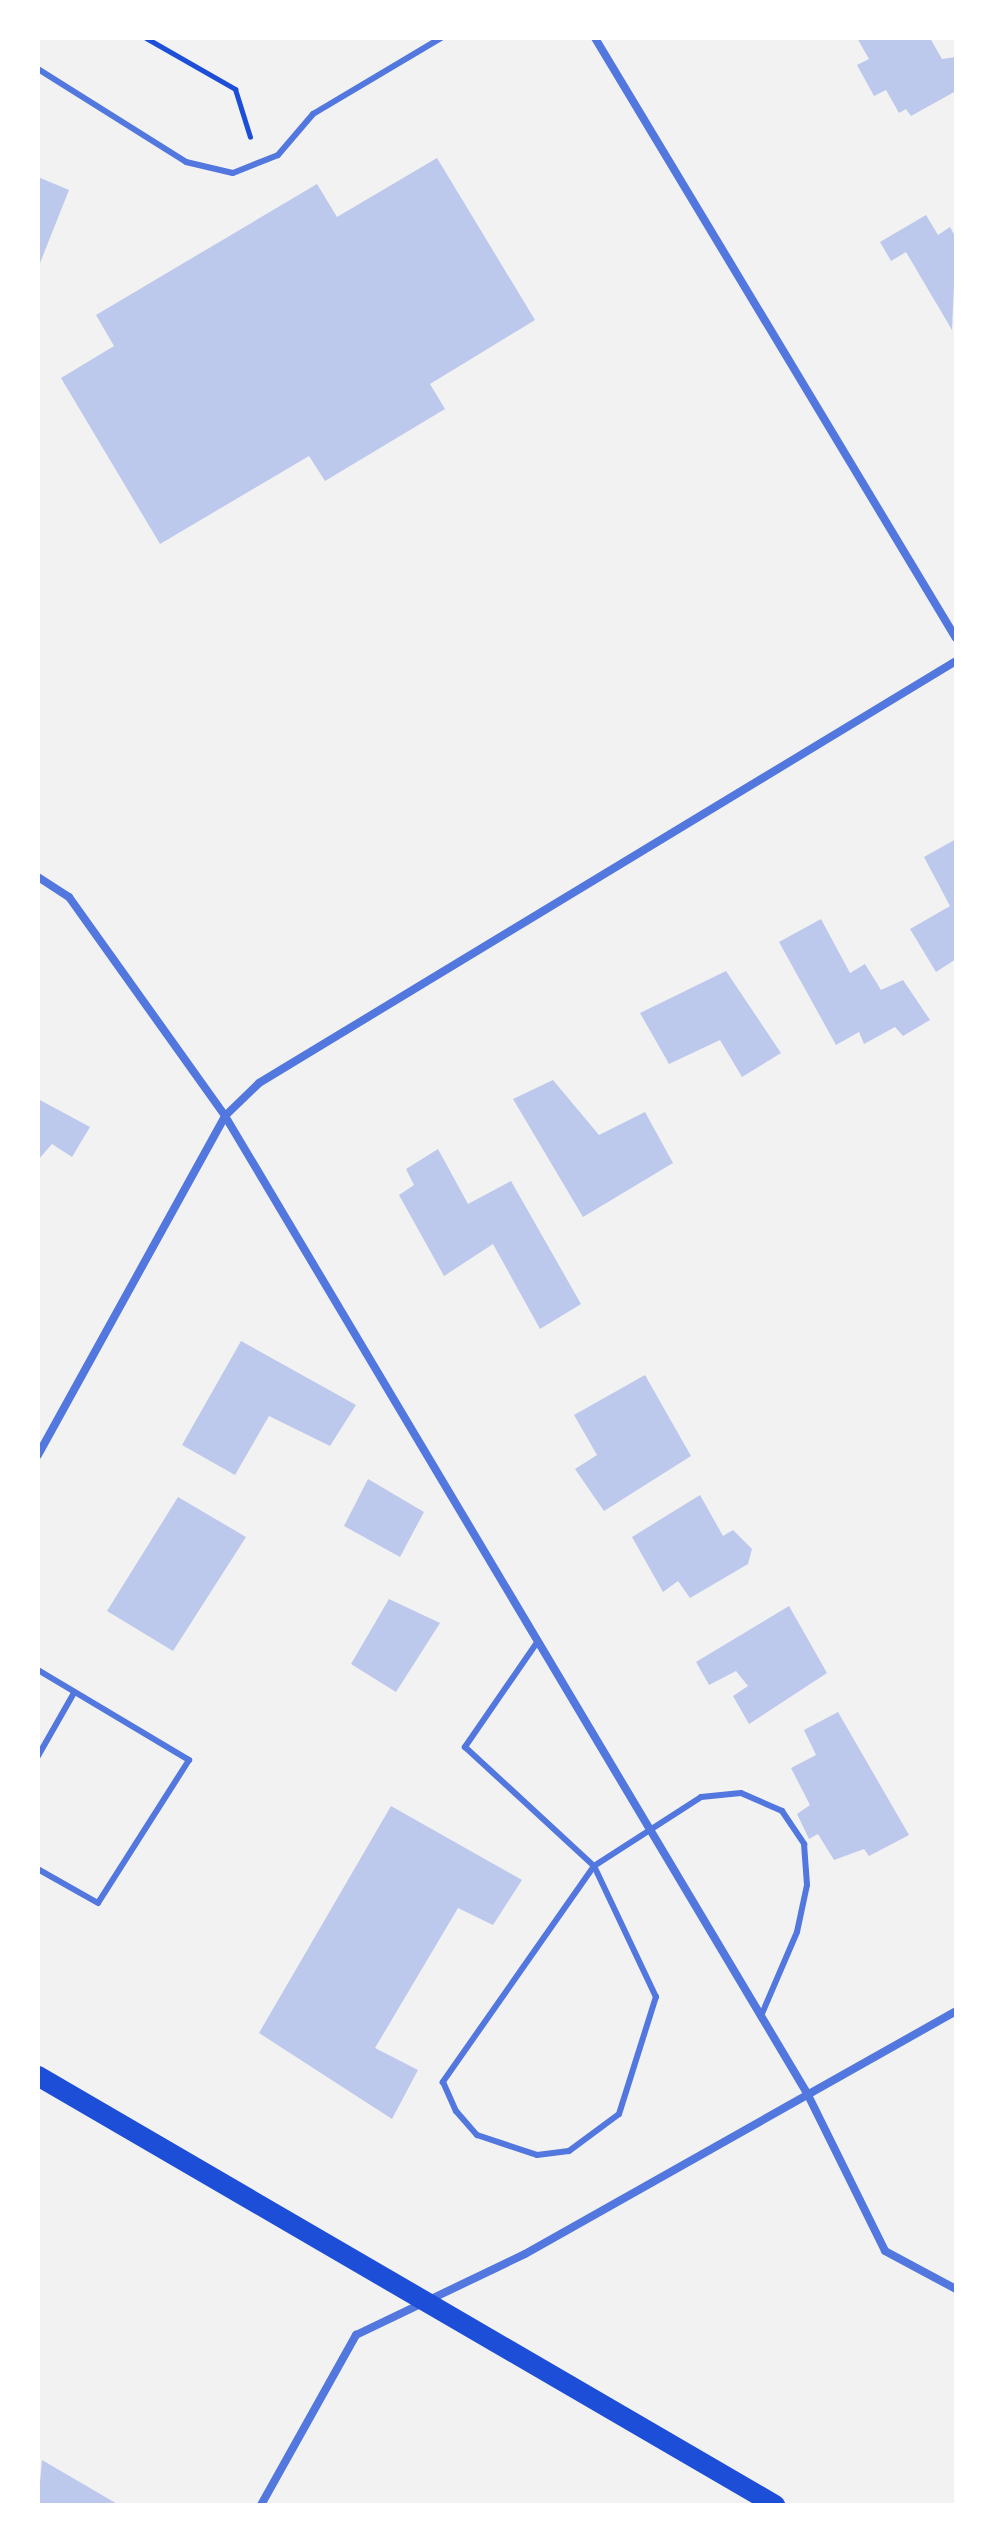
<!DOCTYPE html>
<html>
<head>
<meta charset="utf-8">
<style>
  body { margin:0 }
  #map { position:relative; width:994px; height:2543px; overflow:hidden; background:#f2f2f2; font-family:Rubik,sans-serif }
  div>[style] { position:absolute }
  .building>* { inset:0; background:#bdc9ec }
  .path>* { height:5px; margin:-2.5px; padding:0 2.5px; transform-origin:2.5px; border-radius:2.5px; background:#1d4ed8 }
  .service>* { height:6px; margin:-3px; padding:0 3px; transform-origin:3px; border-radius:3px; background:#5277de }
  .minor>* { height:8px; margin:-4px; padding:0 4px; transform-origin:4px; border-radius:4px; background:#5277de }
  .primary>* { height:20px; margin:-10px; padding:0 10px; transform-origin:10px; border-radius:10px; background:#1d4ed8 }
  span { translate:-50% -50%; white-space:nowrap; text-align:center; line-height:1.15; -webkit-text-stroke:8px #fff; paint-order:stroke }
  .frame { position:absolute; inset:0; border:40px solid #fff; pointer-events:none }
</style>
</head>
<body>
<div id="map">
  <div class="building">
    <i style="clip-path:polygon(857px 38px,930px 38px,942px 59px,956px 57px,956px 91px,911px 116px,906px 109px,899px 113px,886px 90px,874px 96px,857px 65px,869px 59px)"></i>
    <i style="clip-path:polygon(437px 158px,535px 320px,430px 384px,445px 409px,325px 481px,309px 456px,160px 544px,61px 378px,114px 346px,96px 315px,317px 184px,337px 217px)"></i>
    <i style="clip-path:polygon(38px 177px,69px 190px,38px 268px)"></i>
    <i style="clip-path:polygon(926px 215px,938px 235px,950px 227px,956px 238px,952px 330px,906px 252px,891px 261px,880px 242px)"></i>
    <i style="clip-path:polygon(956px 839px,956px 959px,936px 972px,910px 929px,950px 906px,924px 857px)"></i>
    <i style="clip-path:polygon(821px 919px,850px 973px,865px 964px,881px 990px,903px 980px,930px 1020px,903px 1036px,895px 1027px,864px 1044px,859px 1032px,836px 1045px,779px 942px)"></i>
    <i style="clip-path:polygon(726px 971px,781px 1053px,742px 1077px,720px 1040px,669px 1064px,640px 1013px)"></i>
    <i style="clip-path:polygon(553px 1080px,599px 1135px,645px 1112px,673px 1163px,583px 1217px,513px 1099px)"></i>
    <i style="clip-path:polygon(38px 1099px,90px 1127px,72px 1157px,52px 1144px,38px 1160px)"></i>
    <i style="clip-path:polygon(438px 1149px,468px 1204px,511px 1181px,581px 1304px,540px 1329px,493px 1244px,444px 1276px,399px 1195px,414px 1185px,406px 1169px)"></i>
    <i style="clip-path:polygon(241px 1341px,356px 1405px,330px 1446px,269px 1416px,235px 1475px,182px 1445px)"></i>
    <i style="clip-path:polygon(645px 1375px,691px 1456px,604px 1511px,575px 1469px,597px 1455px,574px 1415px)"></i>
    <i style="clip-path:polygon(368px 1479px,424px 1512px,400px 1557px,344px 1526px)"></i>
    <i style="clip-path:polygon(700px 1495px,723px 1536px,733px 1530px,752px 1549px,748px 1564px,690px 1598px,678px 1581px,663px 1592px,632px 1537px)"></i>
    <i style="clip-path:polygon(178px 1497px,246px 1537px,173px 1651px,107px 1611px)"></i>
    <i style="clip-path:polygon(389px 1599px,440px 1623px,396px 1692px,351px 1664px)"></i>
    <i style="clip-path:polygon(789px 1606px,827px 1673px,749px 1724px,733px 1696px,748px 1686px,736px 1671px,709px 1685px,696px 1662px)"></i>
    <i style="clip-path:polygon(838px 1712px,909px 1835px,869px 1856px,864px 1849px,834px 1860px,818px 1834px,809px 1839px,797px 1814px,810px 1805px,791px 1768px,816px 1755px,804px 1730px)"></i>
    <i style="clip-path:polygon(391px 1806px,522px 1880px,493px 1925px,458px 1908px,375px 2048px,418px 2070px,392px 2119px,259px 2033px)"></i>
    <i style="clip-path:polygon(42px 2460px,119px 2505px,38px 2505px)"></i>
  </div>
  <div class="path">
    <i style="left:146px;top:38px;width:103px;rotate:29.8deg"></i>
    <i style="left:235px;top:89px;width:50px;rotate:72.6deg"></i>
  </div>
  <div class="service">
    <i style="left:38px;top:69px;width:175px;rotate:32.1deg"></i>
    <i style="left:186px;top:162px;width:48px;rotate:13.2deg"></i>
    <i style="left:233px;top:173px;width:48px;rotate:-21.8deg"></i>
    <i style="left:278px;top:155px;width:54px;rotate:-49.5deg"></i>
    <i style="left:313px;top:114px;width:149px;rotate:-30.7deg"></i>
    <i style="left:538px;top:1641px;width:129px;rotate:124.6deg"></i>
    <i style="left:465px;top:1747px;width:176px;rotate:42.7deg"></i>
    <i style="left:594px;top:1866px;width:264px;rotate:125deg"></i>
    <i style="left:443px;top:2082px;width:32px;rotate:66deg"></i>
    <i style="left:456px;top:2111px;width:32px;rotate:49deg"></i>
    <i style="left:477px;top:2135px;width:63px;rotate:18.4deg"></i>
    <i style="left:537px;top:2155px;width:32px;rotate:-7deg"></i>
    <i style="left:569px;top:2151px;width:62px;rotate:-36.5deg"></i>
    <i style="left:619px;top:2114px;width:123px;rotate:-72.5deg"></i>
    <i style="left:656px;top:1997px;width:145px;rotate:-115.3deg"></i>
    <i style="left:594px;top:1866px;width:127px;rotate:-32.8deg"></i>
    <i style="left:701px;top:1797px;width:40px;rotate:-5.7deg"></i>
    <i style="left:741px;top:1793px;width:45px;rotate:23.7deg"></i>
    <i style="left:782px;top:1811px;width:40px;rotate:56deg"></i>
    <i style="left:804px;top:1844px;width:41px;rotate:85.8deg"></i>
    <i style="left:807px;top:1885px;width:48px;rotate:102deg"></i>
    <i style="left:797px;top:1932px;width:91px;rotate:113.2deg"></i>
    <i style="left:38px;top:1670px;width:176px;rotate:30.8deg"></i>
    <i style="left:189px;top:1760px;width:169px;rotate:122.5deg"></i>
    <i style="left:98px;top:1903px;width:69px;rotate:-150.5deg"></i>
    <i style="left:38px;top:1756px;width:73px;rotate:-60.3deg"></i>
  </div>
  <div class="minor">
    <i style="left:595px;top:38px;width:700px;rotate:58.97deg"></i>
    <i style="left:38px;top:877px;width:37px;rotate:33deg"></i>
    <i style="left:69px;top:897px;width:269px;rotate:54.5deg"></i>
    <i style="left:225px;top:1116px;width:1137px;rotate:59.22deg"></i>
    <i style="left:807px;top:2093px;width:176px;rotate:63.7deg"></i>
    <i style="left:885px;top:2251px;width:81px;rotate:28.2deg"></i>
    <i style="left:38px;top:1455px;width:387px;rotate:-61.1deg"></i>
    <i style="left:225px;top:1116px;width:47px;rotate:-44.1deg"></i>
    <i style="left:259px;top:1083px;width:815px;rotate:-31.19deg"></i>
    <i style="left:261px;top:2505px;width:195px;rotate:-60.8deg"></i>
    <i style="left:356px;top:2335px;width:187px;rotate:-25.6deg"></i>
    <i style="left:525px;top:2254px;width:495px;rotate:-29.4deg"></i>
  </div>
  <div class="primary">
    <i style="left:38px;top:2076px;width:853px;rotate:30.2deg"></i>
  </div>
  <div class="frame"></div>
</div>
</body>
</html>
